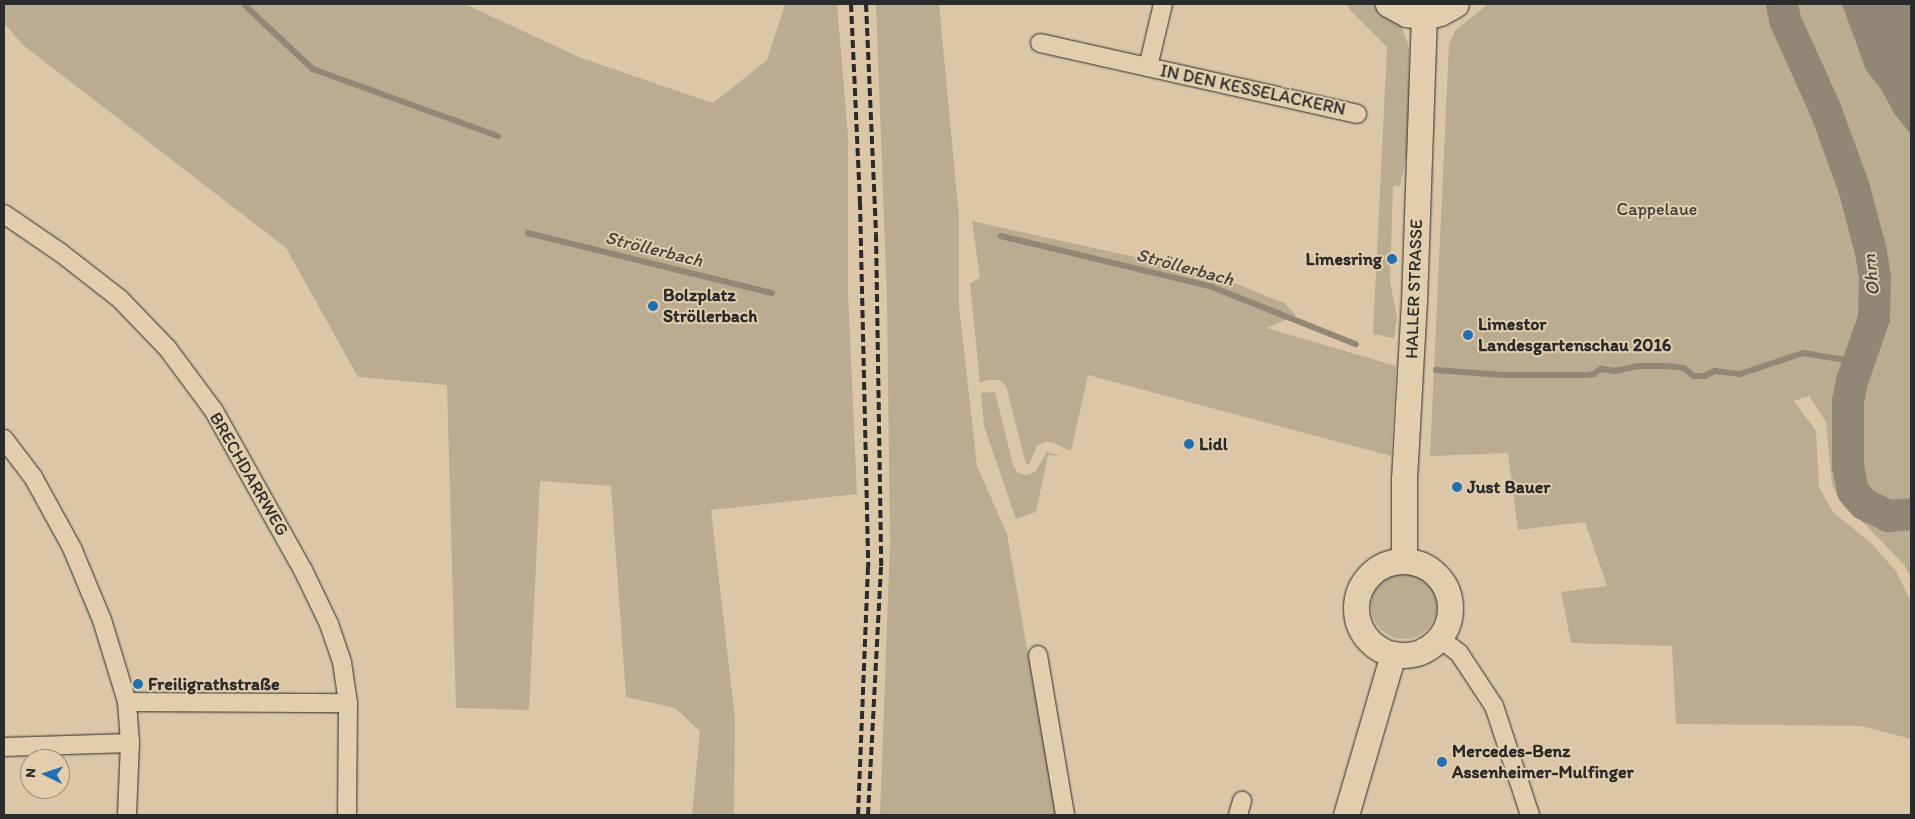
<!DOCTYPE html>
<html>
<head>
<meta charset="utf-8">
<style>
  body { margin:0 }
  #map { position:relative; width:1915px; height:819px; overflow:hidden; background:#dbc7a8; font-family:Itim,sans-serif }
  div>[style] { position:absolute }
  .green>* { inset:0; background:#baab91 }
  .round { border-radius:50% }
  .water>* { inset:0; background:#928774 }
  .stream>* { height:5.5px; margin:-2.75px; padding:0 2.75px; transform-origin:2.75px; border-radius:2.75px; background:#928774 }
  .river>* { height:32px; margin:-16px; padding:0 16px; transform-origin:16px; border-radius:16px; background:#928774 }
  .roads { filter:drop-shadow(0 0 1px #2b2b2b) drop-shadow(0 0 1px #2b2b2b) }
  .street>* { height:18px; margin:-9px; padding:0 9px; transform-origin:9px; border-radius:9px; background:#e2cead }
  .secondary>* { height:25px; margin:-12.5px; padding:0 12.5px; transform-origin:12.5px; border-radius:12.5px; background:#e2cead }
  .secondary>.ring { margin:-12.5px; padding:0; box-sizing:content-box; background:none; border:25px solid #e2cead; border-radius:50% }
  .rail>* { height:4px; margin-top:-2px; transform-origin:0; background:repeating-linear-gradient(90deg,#2b2b2b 0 8px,transparent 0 12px) }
  .dots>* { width:14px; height:14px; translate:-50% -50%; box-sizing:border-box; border:2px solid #e2cead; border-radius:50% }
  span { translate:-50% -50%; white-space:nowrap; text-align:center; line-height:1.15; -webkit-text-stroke:4px #e2cead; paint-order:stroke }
  .street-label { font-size:18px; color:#2b2b2b }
  .park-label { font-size:18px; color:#403e3a }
  .poi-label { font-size:18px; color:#2b2b2b; font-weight:700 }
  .right { translate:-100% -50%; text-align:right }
  .left { translate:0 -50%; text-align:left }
  .water-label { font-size:19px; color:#45423d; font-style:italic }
  .frame { position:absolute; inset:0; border:5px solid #2b2b2b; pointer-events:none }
  .north { position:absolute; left:20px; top:749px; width:50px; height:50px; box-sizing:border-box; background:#e2cead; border:1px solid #998d79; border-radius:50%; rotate:274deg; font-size:14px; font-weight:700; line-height:20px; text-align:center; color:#2b2b2b }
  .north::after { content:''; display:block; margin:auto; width:18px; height:22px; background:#1f6fb2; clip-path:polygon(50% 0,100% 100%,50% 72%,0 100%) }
</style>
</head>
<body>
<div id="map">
  <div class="green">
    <i style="clip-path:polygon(4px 4px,465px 4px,581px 58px,713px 103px,767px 60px,785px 4px,837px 4px,848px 136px,848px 292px,857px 494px,711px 510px,735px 719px,734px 815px,692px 815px,700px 731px,675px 708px,626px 697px,611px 486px,540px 481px,529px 710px,456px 708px,447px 385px,358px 377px,286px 248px,23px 45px,4px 23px)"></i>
    <i style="clip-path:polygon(876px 4px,939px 4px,959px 217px,959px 306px,977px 466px,1007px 534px,1056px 815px,880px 815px,890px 544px,887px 298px)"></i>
    <i style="clip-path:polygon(1347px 4px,1380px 4px,1400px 22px,1409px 48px,1410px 139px,1400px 186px,1393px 186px,1390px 282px,1397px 317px,1394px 338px,1373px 334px,1387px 47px,1351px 11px)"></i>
    <i style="clip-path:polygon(1488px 4px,1911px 4px,1911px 577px,1905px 566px,1866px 525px,1843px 506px,1832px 485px,1826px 422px,1809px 396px,1794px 401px,1816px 431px,1819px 487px,1833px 512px,1871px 543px,1896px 571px,1911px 602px,1911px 739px,1862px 726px,1676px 724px,1672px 646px,1571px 643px,1561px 592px,1607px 586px,1585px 522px,1518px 530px,1508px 453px,1430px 456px,1449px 44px,1455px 31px)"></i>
    <i style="clip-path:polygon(972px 221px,1212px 274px,1284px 303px,1296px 315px,1267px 328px,1396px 366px,1391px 456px,1088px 375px,1071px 451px,1052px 442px,1045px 442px,1037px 446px,1029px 464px,1026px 464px,1006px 386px,999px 380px,989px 380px,980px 383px,970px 284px,980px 277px)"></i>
    <i style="clip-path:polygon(995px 392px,1013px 465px,1018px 473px,1026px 475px,1035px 472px,1047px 452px,1061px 456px,1048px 455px,1036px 512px,1016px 519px,984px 426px,981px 393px)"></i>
    <i class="round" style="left:1371px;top:573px;width:66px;height:66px"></i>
  </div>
  <div class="water">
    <i style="clip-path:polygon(1842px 4px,1911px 4px,1911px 132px,1909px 132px,1894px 113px,1881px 89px,1866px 70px)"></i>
  </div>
  <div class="stream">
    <i style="left:246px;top:6px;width:92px;rotate:43.2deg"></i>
    <i style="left:313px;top:69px;width:197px;rotate:19.9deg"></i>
    <i style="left:528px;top:233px;width:251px;rotate:13.8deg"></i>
    <i style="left:1001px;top:236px;width:215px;rotate:13.5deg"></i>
    <i style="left:1210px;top:286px;width:157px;rotate:21.7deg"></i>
    <i style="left:1436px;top:370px;width:67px;rotate:4.3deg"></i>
    <i style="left:1503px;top:375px;width:80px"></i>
    <i style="left:1588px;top:375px;width:6px;rotate:-9deg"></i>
    <i style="left:1594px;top:374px;width:9px;rotate:-36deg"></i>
    <i style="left:1601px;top:369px;width:14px;rotate:8deg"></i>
    <i style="left:1615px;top:371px;width:24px;rotate:-12deg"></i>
    <i style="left:1638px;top:366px;width:29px"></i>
    <i style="left:1667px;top:366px;width:17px;rotate:7deg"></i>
    <i style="left:1684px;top:368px;width:13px;rotate:39deg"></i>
    <i style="left:1694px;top:376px;width:11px"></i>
    <i style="left:1705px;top:376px;width:11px;rotate:-27deg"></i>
    <i style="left:1715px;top:371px;width:25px;rotate:7deg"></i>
    <i style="left:1740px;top:374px;width:66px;rotate:-18.4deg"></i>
    <i style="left:1803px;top:353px;width:56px;rotate:9.3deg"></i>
  </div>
  <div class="river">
    <i style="left:1782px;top:4px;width:16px;rotate:79deg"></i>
    <i style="left:1785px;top:20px;width:100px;rotate:65.7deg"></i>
    <i style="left:1826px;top:111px;width:82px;rotate:70deg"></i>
    <i style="left:1854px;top:188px;width:66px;rotate:75.1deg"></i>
    <i style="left:1871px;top:252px;width:25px;rotate:81deg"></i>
    <i style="left:1875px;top:277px;width:41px;rotate:91.4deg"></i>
    <i style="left:1874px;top:318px;width:67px;rotate:109.2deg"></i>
    <i style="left:1852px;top:381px;width:21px;rotate:101deg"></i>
    <i style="left:1848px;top:402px;width:64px;rotate:90deg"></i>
    <i style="left:1848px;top:466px;width:25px;rotate:79deg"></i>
    <i style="left:1853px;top:491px;width:17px;rotate:50deg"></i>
    <i style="left:1864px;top:504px;width:28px;rotate:26deg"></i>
    <i style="left:1889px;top:516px;width:22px;rotate:-5deg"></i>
  </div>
  <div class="roads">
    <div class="street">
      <i style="left:1040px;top:43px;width:325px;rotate:12.6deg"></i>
      <i style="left:1148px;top:67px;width:65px;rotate:-76.6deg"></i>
      <i style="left:4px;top:214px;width:69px;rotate:34.4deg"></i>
      <i style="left:61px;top:253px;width:75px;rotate:37.9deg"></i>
      <i style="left:120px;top:299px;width:69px;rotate:46.2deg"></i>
      <i style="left:168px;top:349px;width:77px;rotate:53.4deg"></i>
      <i style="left:214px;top:411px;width:182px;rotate:60.8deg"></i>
      <i style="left:303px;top:570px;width:60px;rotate:64.3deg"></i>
      <i style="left:329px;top:624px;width:40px;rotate:71.1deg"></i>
      <i style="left:342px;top:662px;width:41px;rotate:81.7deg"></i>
      <i style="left:348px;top:703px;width:112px;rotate:90.5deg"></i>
      <i style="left:4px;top:439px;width:48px;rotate:52.7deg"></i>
      <i style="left:33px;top:477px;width:81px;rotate:61.2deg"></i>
      <i style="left:72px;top:548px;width:78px;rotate:67.4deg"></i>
      <i style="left:102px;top:620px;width:86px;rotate:73deg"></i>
      <i style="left:127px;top:702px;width:41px;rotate:85.8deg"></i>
      <i style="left:130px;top:743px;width:72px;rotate:92.4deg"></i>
      <i style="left:1439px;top:638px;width:25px;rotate:37deg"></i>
      <i style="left:1459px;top:653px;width:64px;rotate:56.6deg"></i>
      <i style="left:1494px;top:706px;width:115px;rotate:71.7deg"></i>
      <i style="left:1038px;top:655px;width:162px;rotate:80.4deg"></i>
      <i style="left:127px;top:702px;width:221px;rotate:0.3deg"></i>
      <i style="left:4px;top:747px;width:126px;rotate:-1.8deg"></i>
      <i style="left:1238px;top:815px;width:15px;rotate:-74deg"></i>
    </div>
    <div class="secondary">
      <i style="left:1388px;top:4px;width:21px;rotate:29deg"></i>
      <i style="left:1406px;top:14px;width:18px;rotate:9deg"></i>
      <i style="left:1424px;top:17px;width:16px;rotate:-14deg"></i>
      <i style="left:1440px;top:13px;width:18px;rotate:-29deg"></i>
      <i style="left:1404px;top:561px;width:82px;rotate:-90deg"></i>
      <i style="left:1404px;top:479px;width:177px;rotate:-86.8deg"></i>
      <i style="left:1414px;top:302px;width:285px;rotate:-88deg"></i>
      <i class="ring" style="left:1356px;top:561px;width:69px;height:69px"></i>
      <i style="left:1346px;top:815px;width:168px;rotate:-73.7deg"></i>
    </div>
  </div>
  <div class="rail">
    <i style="left:851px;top:4px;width:198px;rotate:87.4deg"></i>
    <i style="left:860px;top:202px;width:365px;rotate:88.7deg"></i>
    <i style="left:868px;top:567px;width:248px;rotate:92.3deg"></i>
    <i style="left:866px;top:4px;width:230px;rotate:87.5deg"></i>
    <i style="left:876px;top:234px;width:333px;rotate:89.1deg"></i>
    <i style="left:881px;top:567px;width:248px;rotate:93deg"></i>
  </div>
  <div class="dots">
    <i style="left:1392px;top:259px;background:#1f6fb2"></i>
    <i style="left:653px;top:306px;background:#1f6fb2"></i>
    <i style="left:1468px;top:335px;background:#1f6fb2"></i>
    <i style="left:1189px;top:444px;background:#1f6fb2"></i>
    <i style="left:1457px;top:487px;background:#1f6fb2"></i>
    <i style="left:138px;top:684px;background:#1f6fb2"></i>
    <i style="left:1442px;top:762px;background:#1f6fb2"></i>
  </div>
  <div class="street-label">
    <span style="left:1253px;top:90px;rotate:12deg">IN DEN KESSELÄCKERN</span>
    <span style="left:1414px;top:289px;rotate:-88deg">HALLER STRASSE</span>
    <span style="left:249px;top:474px;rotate:60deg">BRECHDARRWEG</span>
  </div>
  <div class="park-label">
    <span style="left:1657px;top:209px">Cappelaue</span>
  </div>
  <div class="poi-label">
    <span class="right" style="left:1382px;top:259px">Limesring</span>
    <span class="left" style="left:663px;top:306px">Bolzplatz<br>Ströllerbach</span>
    <span class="left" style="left:1478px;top:335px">Limestor<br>Landesgartenschau 2016</span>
    <span class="left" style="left:1199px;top:444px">Lidl</span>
    <span class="left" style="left:1467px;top:487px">Just Bauer</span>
    <span class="left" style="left:148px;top:684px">Freiligrathstraße</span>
    <span class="left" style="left:1452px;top:762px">Mercedes-Benz<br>Assenheimer-Mulfinger</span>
  </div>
  <div class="water-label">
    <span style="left:654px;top:249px;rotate:14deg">Ströllerbach</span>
    <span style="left:1185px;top:267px;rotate:15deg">Ströllerbach</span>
    <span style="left:1871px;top:275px;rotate:-96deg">Ohrn</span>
  </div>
  <div class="frame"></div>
  <div class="north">N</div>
</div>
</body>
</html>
